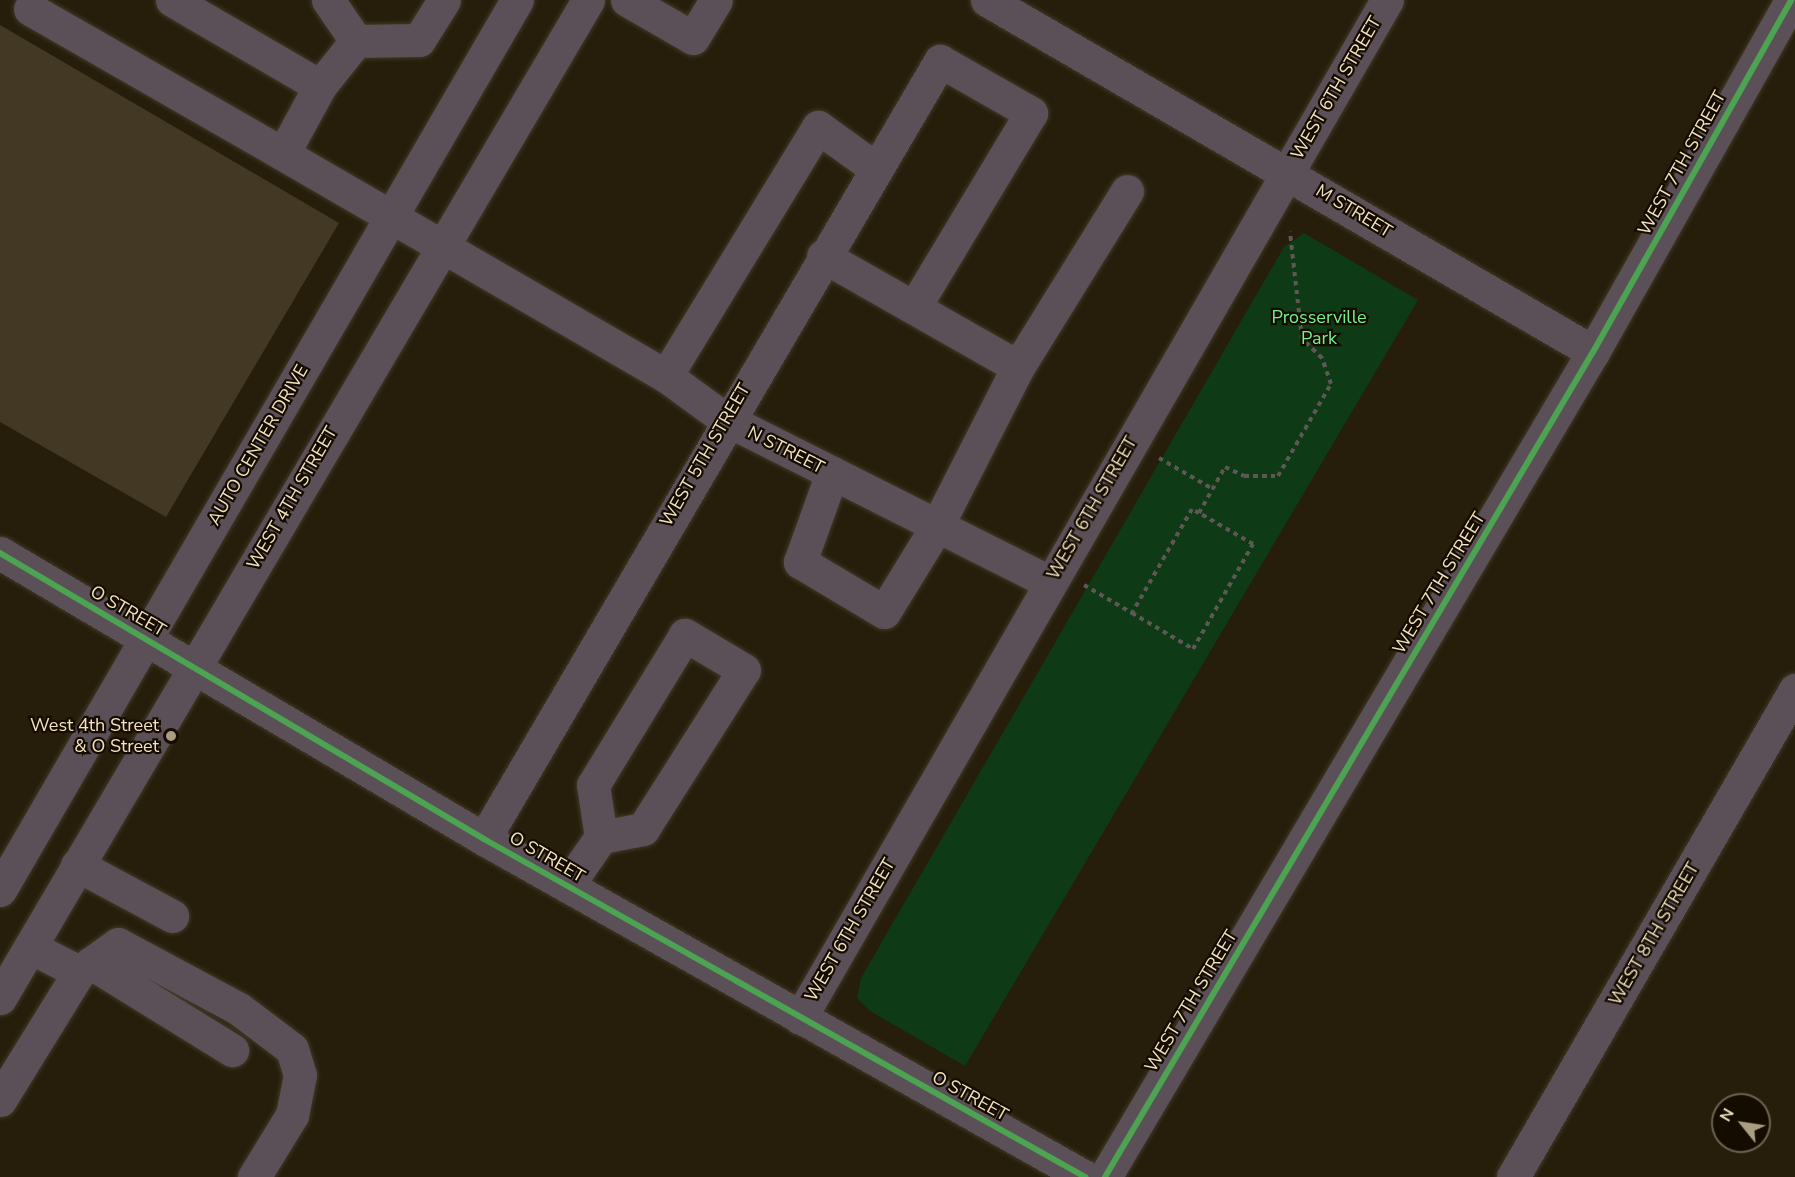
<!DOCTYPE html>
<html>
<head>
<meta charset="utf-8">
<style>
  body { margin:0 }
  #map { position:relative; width:1795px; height:1177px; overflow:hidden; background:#261e0b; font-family:"Nunito Sans",sans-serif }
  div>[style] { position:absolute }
  .green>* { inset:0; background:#0e3b15 }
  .building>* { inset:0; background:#423824 }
  .path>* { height:4px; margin-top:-2px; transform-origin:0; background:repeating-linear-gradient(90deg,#5f5656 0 4.5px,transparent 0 9px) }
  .roads { filter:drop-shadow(0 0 2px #403927) drop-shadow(0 0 2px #403927) }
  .minor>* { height:33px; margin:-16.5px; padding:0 16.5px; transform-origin:16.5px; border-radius:16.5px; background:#5c5058 }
  .cycleway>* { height:6px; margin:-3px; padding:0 3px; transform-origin:3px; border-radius:3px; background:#4ca352 }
  .dots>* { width:16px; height:16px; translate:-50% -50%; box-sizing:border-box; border:3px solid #150c00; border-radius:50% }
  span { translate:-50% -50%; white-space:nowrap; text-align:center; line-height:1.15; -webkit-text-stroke:4.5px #150c00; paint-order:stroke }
  .street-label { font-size:18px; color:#f2e2c0 }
  .park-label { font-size:18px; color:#74f387 }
  .poi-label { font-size:18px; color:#f2e2c0 }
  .right { translate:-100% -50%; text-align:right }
  .north { position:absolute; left:1711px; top:1093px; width:60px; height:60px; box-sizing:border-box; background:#150c00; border:2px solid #6d624d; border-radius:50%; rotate:300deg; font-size:16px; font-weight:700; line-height:24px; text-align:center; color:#f2e2c0 }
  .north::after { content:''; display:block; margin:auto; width:21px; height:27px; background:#ab9d81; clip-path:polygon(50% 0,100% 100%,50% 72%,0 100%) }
</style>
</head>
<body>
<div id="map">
  <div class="green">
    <i style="clip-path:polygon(1304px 233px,1418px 300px,965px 1066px,870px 1011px,857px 998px,861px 978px,1284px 247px)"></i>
  </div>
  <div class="building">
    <i style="clip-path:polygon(0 25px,339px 223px,166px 517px,0 422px)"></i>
  </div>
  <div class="path">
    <i style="left:1159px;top:458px;width:62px;rotate:29.9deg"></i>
    <i style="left:1199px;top:513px;width:8px;rotate:-150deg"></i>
    <i style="left:1192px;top:509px;width:120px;rotate:120deg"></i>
    <i style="left:1132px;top:613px;width:71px;rotate:30.5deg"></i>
    <i style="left:1193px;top:649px;width:121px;rotate:-60.3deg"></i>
    <i style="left:1253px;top:544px;width:62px;rotate:-150.1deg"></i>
    <i style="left:1199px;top:513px;width:53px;rotate:-60.5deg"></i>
    <i style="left:1225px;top:467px;width:21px;rotate:25deg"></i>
    <i style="left:1244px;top:476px;width:34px"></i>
    <i style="left:1278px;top:476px;width:106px;rotate:-60.1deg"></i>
    <i style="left:1331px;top:384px;width:28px;rotate:-109deg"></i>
    <i style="left:1322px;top:358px;width:28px;rotate:-136deg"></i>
    <i style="left:1302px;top:339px;width:108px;rotate:-96.4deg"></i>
    <i style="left:1084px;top:585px;width:56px;rotate:30.3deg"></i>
  </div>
  <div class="roads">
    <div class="minor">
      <i style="left:172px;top:0;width:171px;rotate:30.2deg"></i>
      <i style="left:320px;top:86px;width:77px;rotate:118.6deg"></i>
      <i style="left:283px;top:154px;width:443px;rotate:30.1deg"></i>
      <i style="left:666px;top:376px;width:73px;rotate:36.1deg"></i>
      <i style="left:725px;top:419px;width:363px;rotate:26.7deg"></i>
      <i style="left:328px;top:0;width:50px;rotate:55.7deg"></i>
      <i style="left:627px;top:0;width:76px;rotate:29.9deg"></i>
      <i style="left:693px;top:38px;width:44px;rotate:-58.8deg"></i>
      <i style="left:987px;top:0;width:701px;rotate:30.15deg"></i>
      <i style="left:30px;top:9px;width:292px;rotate:29.8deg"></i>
      <i style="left:356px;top:41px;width:63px;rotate:-0.9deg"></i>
      <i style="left:419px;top:40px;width:47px;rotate:-58deg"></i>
      <i style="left:320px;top:86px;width:58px;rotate:-51.3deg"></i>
      <i style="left:823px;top:256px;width:224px;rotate:29.6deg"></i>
      <i style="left:1018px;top:367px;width:178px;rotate:117deg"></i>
      <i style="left:937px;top:526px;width:101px;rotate:121.6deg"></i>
      <i style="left:884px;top:612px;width:98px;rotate:-149.2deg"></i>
      <i style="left:800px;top:562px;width:95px;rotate:-70.2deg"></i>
      <i style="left:1018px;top:367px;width:207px;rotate:-58.2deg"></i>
      <i style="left:666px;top:376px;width:292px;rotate:-58.6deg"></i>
      <i style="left:818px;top:127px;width:70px;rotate:35.7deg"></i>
      <i style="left:0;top:553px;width:562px;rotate:30.58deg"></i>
      <i style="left:484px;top:839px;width:690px;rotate:29.35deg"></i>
      <i style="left:484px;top:839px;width:902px;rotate:-59.62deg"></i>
      <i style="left:940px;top:61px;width:105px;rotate:29.7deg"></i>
      <i style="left:1031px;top:113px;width:227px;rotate:121deg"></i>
      <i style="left:77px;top:865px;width:108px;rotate:28.2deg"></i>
      <i style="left:567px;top:886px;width:60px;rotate:-55.2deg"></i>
      <i style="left:601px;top:837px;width:43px;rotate:-10.8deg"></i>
      <i style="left:643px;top:829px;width:188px;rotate:-57.6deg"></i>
      <i style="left:744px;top:670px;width:69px;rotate:-149.3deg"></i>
      <i style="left:685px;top:635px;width:176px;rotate:121.5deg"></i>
      <i style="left:593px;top:785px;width:53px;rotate:81.3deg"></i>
      <i style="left:0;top:890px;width:1029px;rotate:-59.85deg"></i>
      <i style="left:30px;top:947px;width:55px;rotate:27deg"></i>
      <i style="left:91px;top:963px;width:166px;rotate:31.7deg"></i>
      <i style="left:0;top:998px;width:1158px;rotate:-59.49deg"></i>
      <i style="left:800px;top:1018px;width:1175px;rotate:-60.03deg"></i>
      <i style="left:0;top:1100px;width:150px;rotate:-58.3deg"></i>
      <i style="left:79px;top:972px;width:48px;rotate:-35.7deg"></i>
      <i style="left:118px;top:944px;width:137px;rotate:28.2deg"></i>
      <i style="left:239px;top:1009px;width:66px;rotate:37deg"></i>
      <i style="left:292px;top:1049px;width:27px;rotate:73deg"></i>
      <i style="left:300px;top:1075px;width:41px;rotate:101.3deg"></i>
      <i style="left:292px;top:1115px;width:73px;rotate:121.5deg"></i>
      <i style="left:1105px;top:1177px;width:959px;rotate:-59.4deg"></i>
      <i style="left:1593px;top:352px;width:404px;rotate:-60.6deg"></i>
      <i style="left:1513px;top:1177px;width:563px;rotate:-59.93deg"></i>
    </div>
  </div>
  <div class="cycleway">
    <i style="left:0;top:553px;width:562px;rotate:30.58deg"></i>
    <i style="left:484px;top:839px;width:690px;rotate:29.35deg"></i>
    <i style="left:1105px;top:1177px;width:959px;rotate:-59.4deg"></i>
    <i style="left:1593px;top:352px;width:404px;rotate:-60.6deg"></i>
  </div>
  <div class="dots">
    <i style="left:171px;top:736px;background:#ab9d81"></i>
  </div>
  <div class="street-label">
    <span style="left:1336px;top:88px;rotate:-60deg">WEST 6TH STREET</span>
    <span style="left:1682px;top:163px;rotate:-61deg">WEST 7TH STREET</span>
    <span style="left:1354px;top:211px;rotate:31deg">M STREET</span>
    <span style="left:258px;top:445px;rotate:-60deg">AUTO CENTER DRIVE</span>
    <span style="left:786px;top:450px;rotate:27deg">N STREET</span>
    <span style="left:705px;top:455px;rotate:-60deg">WEST 5TH STREET</span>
    <span style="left:292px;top:498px;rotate:-60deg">WEST 4TH STREET</span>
    <span style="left:1092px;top:508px;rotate:-60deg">WEST 6TH STREET</span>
    <span style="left:1439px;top:583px;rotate:-59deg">WEST 7TH STREET</span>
    <span style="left:128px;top:611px;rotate:30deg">O STREET</span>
    <span style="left:547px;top:857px;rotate:30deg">O STREET</span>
    <span style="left:850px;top:930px;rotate:-60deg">WEST 6TH STREET</span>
    <span style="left:1654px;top:934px;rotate:-60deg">WEST 8TH STREET</span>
    <span style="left:1191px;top:1001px;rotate:-59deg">WEST 7TH STREET</span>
    <span style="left:970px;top:1096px;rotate:29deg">O STREET</span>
  </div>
  <div class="park-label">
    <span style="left:1319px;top:328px">Prosserville<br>Park</span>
  </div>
  <div class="poi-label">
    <span class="right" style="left:159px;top:736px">West 4th Street<br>&amp; O Street</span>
  </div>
  <div class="north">N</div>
</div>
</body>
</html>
